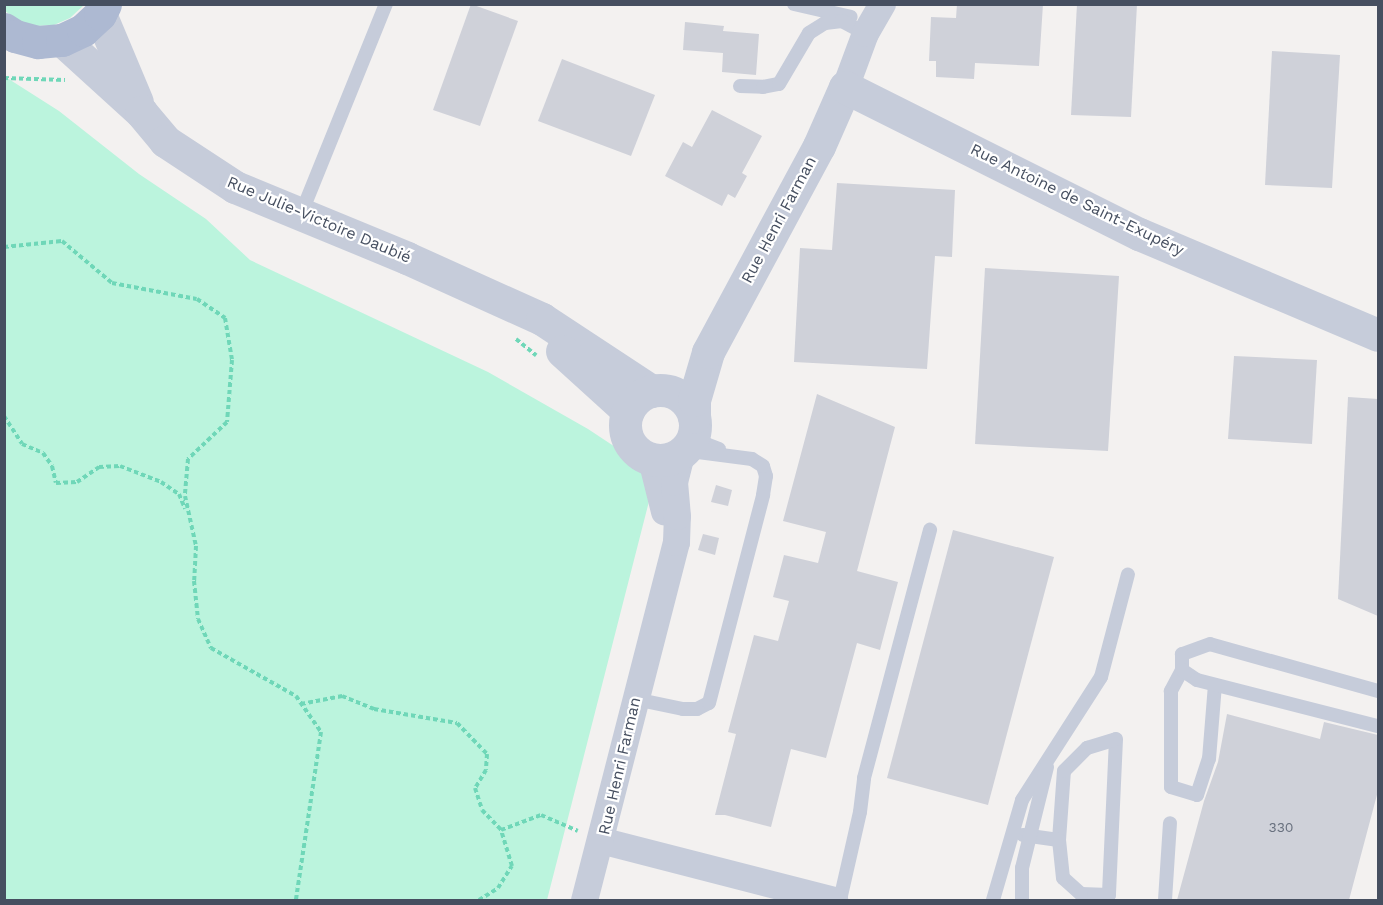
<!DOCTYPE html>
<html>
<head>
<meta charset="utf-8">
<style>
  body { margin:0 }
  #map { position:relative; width:1383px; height:905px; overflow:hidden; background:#f3f1f0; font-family:"Work Sans",sans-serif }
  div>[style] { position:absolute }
  .green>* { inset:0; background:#bbf4dd }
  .building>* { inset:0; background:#cfd1d9 }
  .path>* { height:4px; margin-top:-2px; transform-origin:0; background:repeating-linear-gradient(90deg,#6fd7b8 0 4.5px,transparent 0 7.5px) }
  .service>* { height:14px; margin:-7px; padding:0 7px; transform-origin:7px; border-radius:7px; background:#c6ccda }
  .minor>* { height:27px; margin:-13.5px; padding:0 13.5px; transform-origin:13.5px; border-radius:13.5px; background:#c6ccda }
  .tertiary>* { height:33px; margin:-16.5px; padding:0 16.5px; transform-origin:16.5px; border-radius:16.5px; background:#c6ccda }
  .tertiary>.ring { margin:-16.5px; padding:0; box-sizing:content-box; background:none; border:33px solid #c6ccda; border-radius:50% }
  .primary>* { height:33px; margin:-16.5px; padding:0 16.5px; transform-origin:16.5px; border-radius:16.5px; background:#adb9d2 }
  span { translate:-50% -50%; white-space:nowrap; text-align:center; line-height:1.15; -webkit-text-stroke:4.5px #fff; paint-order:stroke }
  .number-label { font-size:14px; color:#68707e }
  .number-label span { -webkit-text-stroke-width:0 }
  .street-label { font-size:16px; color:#464f60 }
  .frame { position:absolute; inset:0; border:6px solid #464f60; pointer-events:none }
</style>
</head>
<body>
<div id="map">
  <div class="green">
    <i style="clip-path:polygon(5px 5px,84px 5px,70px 18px,54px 25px,36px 26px,19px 21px,5px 11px)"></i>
    <i style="clip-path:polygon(4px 76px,59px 111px,139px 174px,206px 219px,250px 260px,488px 372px,588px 429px,656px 474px,547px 900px,5px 900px)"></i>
  </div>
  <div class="building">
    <i style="clip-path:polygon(471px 4px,518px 21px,480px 126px,433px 110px)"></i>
    <i style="clip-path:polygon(957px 4px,1043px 4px,1039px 66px,975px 63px,974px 79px,936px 77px,936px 61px,929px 61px,931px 17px,956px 18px)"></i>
    <i style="clip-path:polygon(1077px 4px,1137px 4px,1131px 117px,1071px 115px)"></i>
    <i style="clip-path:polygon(685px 22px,724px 26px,723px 31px,759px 34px,756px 75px,722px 72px,723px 53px,683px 50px)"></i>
    <i style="clip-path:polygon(1272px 51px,1340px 55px,1332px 188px,1265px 185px)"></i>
    <i style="clip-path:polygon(562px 59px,655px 95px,631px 156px,538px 121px)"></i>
    <i style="clip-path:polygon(712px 110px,762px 136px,742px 173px,747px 176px,735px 198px,728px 194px,722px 206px,665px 176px,683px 142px,692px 147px)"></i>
    <i style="clip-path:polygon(837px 183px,955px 190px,952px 257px,935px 256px,927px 369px,794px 362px,800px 248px,832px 250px)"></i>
    <i style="clip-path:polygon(985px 268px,1119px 276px,1108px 451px,975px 444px)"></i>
    <i style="clip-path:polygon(1234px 356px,1317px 360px,1312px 444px,1228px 439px)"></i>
    <i style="clip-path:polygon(817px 394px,895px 427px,857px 571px,898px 582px,880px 650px,857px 643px,826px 758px,791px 749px,771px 827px,725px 815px,715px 815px,736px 734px,728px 732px,754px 635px,778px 641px,789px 601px,773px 597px,784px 555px,818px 563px,826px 532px,783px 521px)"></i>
    <i style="clip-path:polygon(1348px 397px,1378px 399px,1378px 616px,1338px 599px)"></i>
    <i style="clip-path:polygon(716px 485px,732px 490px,728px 506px,711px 502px)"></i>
    <i style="clip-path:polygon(953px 530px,1054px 557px,988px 805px,887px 778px)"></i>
    <i style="clip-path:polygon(703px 534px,719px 538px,715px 555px,698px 550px)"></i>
    <i style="clip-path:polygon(1227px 714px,1320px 739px,1324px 722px,1378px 735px,1378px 791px,1349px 900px,1177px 900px,1204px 801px,1218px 762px)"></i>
  </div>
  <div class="path">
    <i style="left:4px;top:78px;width:61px;rotate:1.9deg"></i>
    <i style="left:4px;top:247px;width:58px;rotate:-5.9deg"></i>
    <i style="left:62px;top:241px;width:65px;rotate:40deg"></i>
    <i style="left:112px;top:283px;width:86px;rotate:10.7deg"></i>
    <i style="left:197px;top:299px;width:34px;rotate:34deg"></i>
    <i style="left:225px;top:318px;width:43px;rotate:80.5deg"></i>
    <i style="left:232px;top:360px;width:62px;rotate:94.6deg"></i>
    <i style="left:227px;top:422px;width:54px;rotate:136.5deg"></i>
    <i style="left:188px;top:459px;width:37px;rotate:95deg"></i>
    <i style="left:185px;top:496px;width:51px;rotate:77.6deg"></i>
    <i style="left:196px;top:546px;width:35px;rotate:93deg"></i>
    <i style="left:194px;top:581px;width:38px;rotate:84deg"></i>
    <i style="left:198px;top:619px;width:32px;rotate:66deg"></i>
    <i style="left:211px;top:648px;width:98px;rotate:29.5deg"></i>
    <i style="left:296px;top:696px;width:44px;rotate:55.2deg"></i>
    <i style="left:321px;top:732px;width:170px;rotate:98.5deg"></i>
    <i style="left:516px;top:339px;width:26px;rotate:39deg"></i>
    <i style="left:4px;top:416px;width:33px;rotate:57deg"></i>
    <i style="left:22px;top:444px;width:23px;rotate:23deg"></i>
    <i style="left:43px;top:453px;width:16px;rotate:55deg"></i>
    <i style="left:52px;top:466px;width:17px;rotate:77deg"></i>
    <i style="left:56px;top:483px;width:21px;rotate:-3deg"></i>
    <i style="left:77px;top:482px;width:27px;rotate:-34deg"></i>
    <i style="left:99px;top:467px;width:21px;rotate:-3deg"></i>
    <i style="left:120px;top:466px;width:44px;rotate:21.3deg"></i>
    <i style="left:161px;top:482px;width:22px;rotate:34deg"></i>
    <i style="left:179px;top:494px;width:16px;rotate:68deg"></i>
    <i style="left:301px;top:704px;width:42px;rotate:-11deg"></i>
    <i style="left:342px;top:696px;width:35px;rotate:22deg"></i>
    <i style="left:374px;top:709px;width:84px;rotate:9.6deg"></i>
    <i style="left:457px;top:723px;width:43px;rotate:45.9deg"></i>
    <i style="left:487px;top:754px;width:16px;rotate:94deg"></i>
    <i style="left:486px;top:770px;width:21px;rotate:121deg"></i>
    <i style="left:475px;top:788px;width:23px;rotate:72deg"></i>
    <i style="left:482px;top:810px;width:28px;rotate:46deg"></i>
    <i style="left:501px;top:830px;width:43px;rotate:-20.6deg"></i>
    <i style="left:541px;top:815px;width:40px;rotate:23.4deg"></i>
    <i style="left:479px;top:900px;width:22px;rotate:-32deg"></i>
    <i style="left:498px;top:888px;width:26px;rotate:-58deg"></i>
    <i style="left:512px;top:866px;width:38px;rotate:-107deg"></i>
  </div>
  <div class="service">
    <i style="left:794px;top:4px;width:58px;rotate:12.8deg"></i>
    <i style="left:740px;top:86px;width:23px;rotate:2deg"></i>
    <i style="left:763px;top:87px;width:16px;rotate:-11deg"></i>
    <i style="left:779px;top:84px;width:59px;rotate:-59.5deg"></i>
    <i style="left:809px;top:33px;width:19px;rotate:-32deg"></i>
    <i style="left:825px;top:23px;width:17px;rotate:-7deg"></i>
    <i style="left:842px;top:21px;width:26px;rotate:28deg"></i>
    <i style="left:301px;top:214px;width:227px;rotate:-68deg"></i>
    <i style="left:695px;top:429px;width:19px;rotate:54deg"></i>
    <i style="left:706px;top:444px;width:14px;rotate:21deg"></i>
    <i style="left:1182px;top:670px;width:24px;rotate:118deg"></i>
    <i style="left:1171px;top:691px;width:96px;rotate:90deg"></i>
    <i style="left:1171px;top:787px;width:27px;rotate:17deg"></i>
    <i style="left:1197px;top:795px;width:38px;rotate:-72deg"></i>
    <i style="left:1209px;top:759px;width:74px;rotate:-85.4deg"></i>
    <i style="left:1378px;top:691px;width:174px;rotate:-164.4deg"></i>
    <i style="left:1210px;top:644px;width:30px;rotate:160deg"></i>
    <i style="left:1182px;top:654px;width:16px;rotate:90deg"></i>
    <i style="left:1182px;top:670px;width:18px;rotate:34deg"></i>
    <i style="left:1197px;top:680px;width:187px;rotate:14.3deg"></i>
    <i style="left:635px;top:699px;width:49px;rotate:11.8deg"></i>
    <i style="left:683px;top:709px;width:14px"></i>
    <i style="left:697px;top:709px;width:13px;rotate:-27deg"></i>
    <i style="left:709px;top:703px;width:215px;rotate:-75.4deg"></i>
    <i style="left:763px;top:495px;width:19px;rotate:-81deg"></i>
    <i style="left:766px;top:476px;width:10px;rotate:-107deg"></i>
    <i style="left:763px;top:466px;width:13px;rotate:-148deg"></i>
    <i style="left:752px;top:459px;width:70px;rotate:-172.6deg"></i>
    <i style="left:1116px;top:739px;width:156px;rotate:92.6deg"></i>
    <i style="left:1109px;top:895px;width:28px;rotate:-178deg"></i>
    <i style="left:1081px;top:894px;width:24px;rotate:-138deg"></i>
    <i style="left:1063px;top:878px;width:38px;rotate:-96deg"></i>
    <i style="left:1059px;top:840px;width:69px;rotate:-85.9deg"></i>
    <i style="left:1064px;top:771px;width:33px;rotate:-45deg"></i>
    <i style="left:1087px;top:748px;width:30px;rotate:-17deg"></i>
    <i style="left:1023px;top:835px;width:36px;rotate:8deg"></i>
    <i style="left:840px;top:900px;width:90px;rotate:-77.2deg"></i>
    <i style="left:860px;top:812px;width:34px;rotate:-83deg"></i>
    <i style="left:864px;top:778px;width:257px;rotate:-75.1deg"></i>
    <i style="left:993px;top:900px;width:104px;rotate:-73.8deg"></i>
    <i style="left:1022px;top:800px;width:146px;rotate:-57.3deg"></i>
    <i style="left:1101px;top:677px;width:106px;rotate:-75.3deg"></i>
    <i style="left:1022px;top:900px;width:32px;rotate:-90deg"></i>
    <i style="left:1022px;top:868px;width:104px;rotate:-76.1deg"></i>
    <i style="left:1165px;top:900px;width:77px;rotate:-86.3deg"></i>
  </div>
  <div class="minor">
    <i style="left:845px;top:87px;width:58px;rotate:-69.7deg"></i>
    <i style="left:865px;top:33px;width:34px;rotate:-60deg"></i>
    <i style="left:651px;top:459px;width:54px;rotate:76deg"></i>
    <i style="left:600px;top:840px;width:242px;rotate:14.4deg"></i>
    <i style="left:584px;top:900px;width:370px;rotate:-75.6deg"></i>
    <i style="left:676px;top:542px;width:26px;rotate:-88deg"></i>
    <i style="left:677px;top:516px;width:34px;rotate:-95deg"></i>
    <i style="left:674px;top:482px;width:30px;rotate:-76deg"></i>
  </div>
  <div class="tertiary">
    <i style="left:100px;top:14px;width:95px;rotate:67.2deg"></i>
    <i style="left:62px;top:40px;width:107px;rotate:42.3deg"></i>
    <i style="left:141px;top:112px;width:38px;rotate:50deg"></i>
    <i style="left:165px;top:141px;width:84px;rotate:33.3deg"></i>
    <i style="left:235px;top:187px;width:186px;rotate:22.4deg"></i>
    <i style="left:407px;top:258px;width:148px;rotate:24.3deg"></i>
    <i style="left:542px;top:319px;width:131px;rotate:33.4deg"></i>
    <i style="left:562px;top:351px;width:89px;rotate:42.3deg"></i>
    <i class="ring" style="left:625px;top:390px;width:37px;height:37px"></i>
    <i style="left:694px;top:417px;width:17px;rotate:-90deg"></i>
    <i style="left:694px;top:400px;width:50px;rotate:-73.7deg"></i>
    <i style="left:708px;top:352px;width:234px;rotate:-61.7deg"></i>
    <i style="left:819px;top:146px;width:64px;rotate:-66.2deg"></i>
    <i style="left:845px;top:87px;width:329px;rotate:26.6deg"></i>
    <i style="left:1139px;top:234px;width:259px;rotate:22.9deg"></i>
  </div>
  <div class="primary">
    <i style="left:4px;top:29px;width:13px;rotate:32deg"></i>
    <i style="left:15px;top:36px;width:24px;rotate:15deg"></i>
    <i style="left:38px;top:42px;width:24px;rotate:-5deg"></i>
    <i style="left:62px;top:40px;width:23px;rotate:-25deg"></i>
    <i style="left:83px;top:30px;width:23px;rotate:-43deg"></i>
    <i style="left:100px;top:14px;width:11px;rotate:-63deg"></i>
  </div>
  <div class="number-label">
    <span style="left:1281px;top:827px">330</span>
  </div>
  <div class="street-label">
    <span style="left:1077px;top:200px;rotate:26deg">Rue Antoine de Saint-Exupéry</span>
    <span style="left:319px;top:220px;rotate:23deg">Rue Julie-Victoire Daubié</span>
    <span style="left:779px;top:220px;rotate:-62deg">Rue Henri Farman</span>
    <span style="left:620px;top:766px;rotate:-77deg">Rue Henri Farman</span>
  </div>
  <div class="frame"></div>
</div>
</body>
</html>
